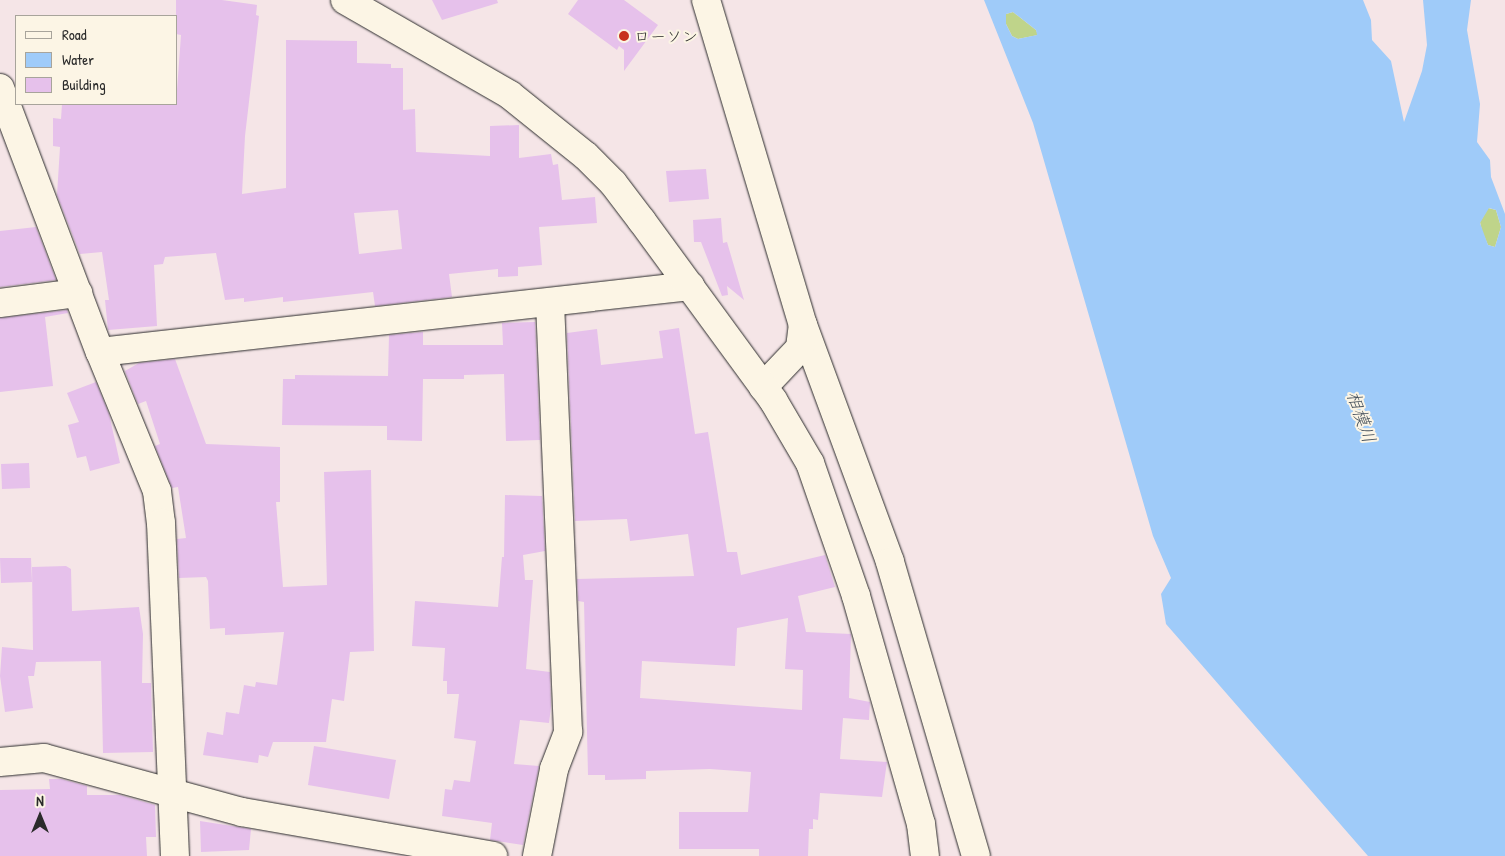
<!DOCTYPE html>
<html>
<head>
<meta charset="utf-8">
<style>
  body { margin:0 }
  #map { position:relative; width:1505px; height:856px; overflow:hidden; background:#f5e5e7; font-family:"Patrick Hand","Klee One",sans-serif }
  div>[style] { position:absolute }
  .green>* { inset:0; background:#bfd48a }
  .water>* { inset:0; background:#9fcbf9 }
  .building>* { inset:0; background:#e6c1eb }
  .roads { filter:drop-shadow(0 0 1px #2b2b2b) drop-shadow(0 0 1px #2b2b2b) }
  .street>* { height:28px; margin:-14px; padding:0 14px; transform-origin:14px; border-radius:14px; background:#fcf5e5 }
  .secondary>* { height:28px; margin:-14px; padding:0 14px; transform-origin:14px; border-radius:14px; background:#fcf5e5 }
  .dots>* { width:14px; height:14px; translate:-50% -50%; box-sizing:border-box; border:2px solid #fcf5e5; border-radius:50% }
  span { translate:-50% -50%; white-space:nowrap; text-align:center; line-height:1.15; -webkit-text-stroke:4px #fcf5e5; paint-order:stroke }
  .poi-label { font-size:16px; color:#2b2b2b }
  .left { translate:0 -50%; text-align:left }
  .water-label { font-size:18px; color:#48535e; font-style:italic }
  .legend { position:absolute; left:15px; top:15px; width:162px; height:90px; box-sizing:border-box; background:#fcf5e5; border:1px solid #a8a49b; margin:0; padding:6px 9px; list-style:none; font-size:15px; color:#2b2b2b }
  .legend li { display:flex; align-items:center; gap:10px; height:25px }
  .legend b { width:25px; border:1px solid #a8a49b }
  .north { position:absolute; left:15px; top:791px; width:50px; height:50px; -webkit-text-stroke:4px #fcf5e5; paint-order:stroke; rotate:0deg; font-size:14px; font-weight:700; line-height:20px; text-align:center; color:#2b2b2b }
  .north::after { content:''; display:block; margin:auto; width:18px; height:22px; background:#2b2b2b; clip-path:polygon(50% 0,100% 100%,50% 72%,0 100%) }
</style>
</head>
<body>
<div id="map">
  <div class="green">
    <i style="clip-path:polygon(1013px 12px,1036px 30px,1038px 35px,1018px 39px,1012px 36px,1006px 24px,1006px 14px)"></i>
    <i style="clip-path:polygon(1488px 208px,1496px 210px,1501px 227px,1495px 247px,1488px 245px,1482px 231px,1480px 222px)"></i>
  </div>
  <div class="water">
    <i style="clip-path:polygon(evenodd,984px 0,1363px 0,1371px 20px,1372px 40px,1391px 61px,1404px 122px,1422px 71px,1427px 45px,1423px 0,1471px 0,1467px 30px,1480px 104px,1477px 142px,1490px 160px,1491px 177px,1505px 214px,1505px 856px,1368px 856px,1166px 624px,1161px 594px,1171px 578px,1153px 536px,1033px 123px,984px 0,1013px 12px,1036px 30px,1037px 35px,1018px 39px,1012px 36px,1006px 24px,1006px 14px,1013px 12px,984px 0,1489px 208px,1496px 210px,1501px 227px,1495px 247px,1488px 245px,1480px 223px,1489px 208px)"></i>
  </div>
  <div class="building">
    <i style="clip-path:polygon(evenodd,176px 0,222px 0,257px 5px,256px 15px,259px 16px,245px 136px,242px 194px,286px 188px,286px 40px,357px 41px,357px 63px,391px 64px,391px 68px,403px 68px,403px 110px,415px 109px,416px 152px,490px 156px,490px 126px,519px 125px,519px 158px,551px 154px,553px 165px,558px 164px,562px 200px,595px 197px,597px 223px,539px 227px,542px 265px,518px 267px,518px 276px,498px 277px,498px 269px,449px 274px,452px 297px,375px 306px,373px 292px,283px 302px,283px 297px,244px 302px,244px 298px,225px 300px,216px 253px,165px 257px,163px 264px,154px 265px,157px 326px,108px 330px,105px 300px,109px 300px,102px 252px,80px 254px,57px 195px,60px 147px,53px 146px,53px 118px,61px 119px,62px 104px,176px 104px,181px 35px,176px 34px,176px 0,398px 210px,402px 249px,359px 254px,354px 213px,398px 210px)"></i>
    <i style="clip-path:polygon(432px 0,497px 0,498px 3px,442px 20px)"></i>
    <i style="clip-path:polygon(578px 0,624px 0,658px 25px,624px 71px,624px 50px,619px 46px,617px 50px,568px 14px)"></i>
    <i style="clip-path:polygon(706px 169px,709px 199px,669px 202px,666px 171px)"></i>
    <i style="clip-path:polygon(721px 218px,723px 243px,727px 242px,744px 300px,727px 286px,728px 295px,722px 296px,701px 242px,694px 242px,693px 220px)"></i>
    <i style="clip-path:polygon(36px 227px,56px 280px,0 287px,0 231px)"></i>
    <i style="clip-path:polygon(67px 310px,68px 313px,45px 317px,53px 386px,0 392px,0 318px)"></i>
    <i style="clip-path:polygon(535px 322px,540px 440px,506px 441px,504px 374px,464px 375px,464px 379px,423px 379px,422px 441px,387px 440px,387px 426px,282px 425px,283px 379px,295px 379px,295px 375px,388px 376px,389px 335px,423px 332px,423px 345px,503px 345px,502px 323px)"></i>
    <i style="clip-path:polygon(evenodd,679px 328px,695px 434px,708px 432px,727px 552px,737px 552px,741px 575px,825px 555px,835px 587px,798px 596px,806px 632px,851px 634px,849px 698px,870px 702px,869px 720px,843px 718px,840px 759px,887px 762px,882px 797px,820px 793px,818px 820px,813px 819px,813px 829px,809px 829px,808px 856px,759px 856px,759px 849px,679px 849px,679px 812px,748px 812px,751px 772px,710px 769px,646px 771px,646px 779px,605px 780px,605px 775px,588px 775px,584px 602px,578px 601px,577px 579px,694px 576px,688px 534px,630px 541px,627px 519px,575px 521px,567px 333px,597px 329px,601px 365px,663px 358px,659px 331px,679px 328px,788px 618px,785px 669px,803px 670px,802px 710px,640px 698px,642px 661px,735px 666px,737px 628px,788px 618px)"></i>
    <i style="clip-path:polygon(175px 359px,206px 444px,280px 447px,280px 502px,276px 502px,283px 587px,327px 585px,324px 472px,371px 470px,374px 651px,350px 652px,344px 701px,332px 699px,326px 742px,273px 742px,268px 757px,259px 755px,258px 763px,203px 755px,207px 732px,223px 735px,226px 712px,239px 714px,244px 685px,255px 687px,256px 682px,277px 685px,284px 632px,225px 635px,225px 628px,210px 629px,208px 581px,206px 577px,179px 578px,177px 539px,186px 538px,178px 487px,172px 488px,155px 446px,160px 444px,146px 401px,138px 404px,125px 371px,139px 363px)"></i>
    <i style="clip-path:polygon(96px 382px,109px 414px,120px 463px,90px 471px,86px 456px,77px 458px,68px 425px,79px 422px,67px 393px)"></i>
    <i style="clip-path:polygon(29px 463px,30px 488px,2px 489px,1px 464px)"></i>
    <i style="clip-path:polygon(505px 495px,542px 496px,545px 551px,523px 555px,525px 580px,533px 580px,526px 669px,550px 672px,551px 707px,549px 723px,520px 720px,514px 764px,539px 766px,523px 845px,490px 840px,492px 823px,442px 816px,445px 789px,452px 790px,454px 780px,470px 782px,476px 741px,454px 738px,459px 694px,447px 694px,447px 681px,443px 681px,445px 648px,412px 646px,415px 601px,498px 607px,502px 557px,504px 557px)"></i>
    <i style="clip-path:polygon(0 558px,31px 558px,32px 582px,1px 583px)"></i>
    <i style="clip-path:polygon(66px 566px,71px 569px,72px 611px,139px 607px,143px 634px,142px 683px,151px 683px,153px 752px,103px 753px,101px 661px,36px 662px,34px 676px,28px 676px,33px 708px,5px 712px,0 676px,2px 647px,33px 650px,32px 567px)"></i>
    <i style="clip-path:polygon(314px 746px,396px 760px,389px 799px,308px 785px)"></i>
    <i style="clip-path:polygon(49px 779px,61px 779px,87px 786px,87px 795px,120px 795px,155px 805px,156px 837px,146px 837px,147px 856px,0 856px,0 790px,50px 789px)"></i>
    <i style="clip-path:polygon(200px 821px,251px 829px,249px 850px,201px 852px)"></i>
  </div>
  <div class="roads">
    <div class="street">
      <i style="left:706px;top:0;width:339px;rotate:73.4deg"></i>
      <i style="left:803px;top:325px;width:252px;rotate:69.8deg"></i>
      <i style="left:890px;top:562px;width:306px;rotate:73.7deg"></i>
      <i style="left:0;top:88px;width:282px;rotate:69.3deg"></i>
      <i style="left:100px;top:352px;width:150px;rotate:67.7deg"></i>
      <i style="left:157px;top:491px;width:32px;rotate:83deg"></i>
      <i style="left:161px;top:523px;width:333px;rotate:87.6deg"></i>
      <i style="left:0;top:303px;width:79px;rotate:-7.3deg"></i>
      <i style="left:100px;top:352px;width:594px;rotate:-6.38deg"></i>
      <i style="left:763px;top:387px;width:54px;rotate:-46.5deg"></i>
      <i style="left:800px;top:348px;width:23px;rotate:-83deg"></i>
      <i style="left:0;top:762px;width:44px;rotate:-5.2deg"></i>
      <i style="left:44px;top:758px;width:205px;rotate:15.3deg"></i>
      <i style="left:242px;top:812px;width:255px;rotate:9.9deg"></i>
      <i style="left:537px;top:856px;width:89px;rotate:-78.9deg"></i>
      <i style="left:554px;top:769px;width:40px;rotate:-69deg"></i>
      <i style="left:568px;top:732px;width:429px;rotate:-92.4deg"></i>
    </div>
    <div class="secondary">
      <i style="left:345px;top:0;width:190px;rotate:29.9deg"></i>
      <i style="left:510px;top:95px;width:97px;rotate:38.8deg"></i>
      <i style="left:586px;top:156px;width:38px;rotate:45deg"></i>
      <i style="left:613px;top:183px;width:48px;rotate:52.7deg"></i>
      <i style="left:642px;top:221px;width:222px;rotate:53.8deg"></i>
      <i style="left:773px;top:400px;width:73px;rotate:59.6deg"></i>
      <i style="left:810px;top:463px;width:141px;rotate:70.9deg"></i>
      <i style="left:856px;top:596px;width:237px;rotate:74.1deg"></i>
      <i style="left:921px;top:824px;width:32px;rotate:83deg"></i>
    </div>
  </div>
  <div class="dots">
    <i style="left:624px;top:36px;background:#c8321e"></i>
  </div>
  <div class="poi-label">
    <span class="left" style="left:634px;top:36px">ローソン</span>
  </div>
  <div class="water-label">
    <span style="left:1361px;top:417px;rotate:71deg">相模川</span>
  </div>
  <ul class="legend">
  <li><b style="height:6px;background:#fcf5e5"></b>Road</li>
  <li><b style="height:14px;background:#9fcbf9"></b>Water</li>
  <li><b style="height:14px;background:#e6c1eb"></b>Building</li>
  </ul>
  <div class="north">N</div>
</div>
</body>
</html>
